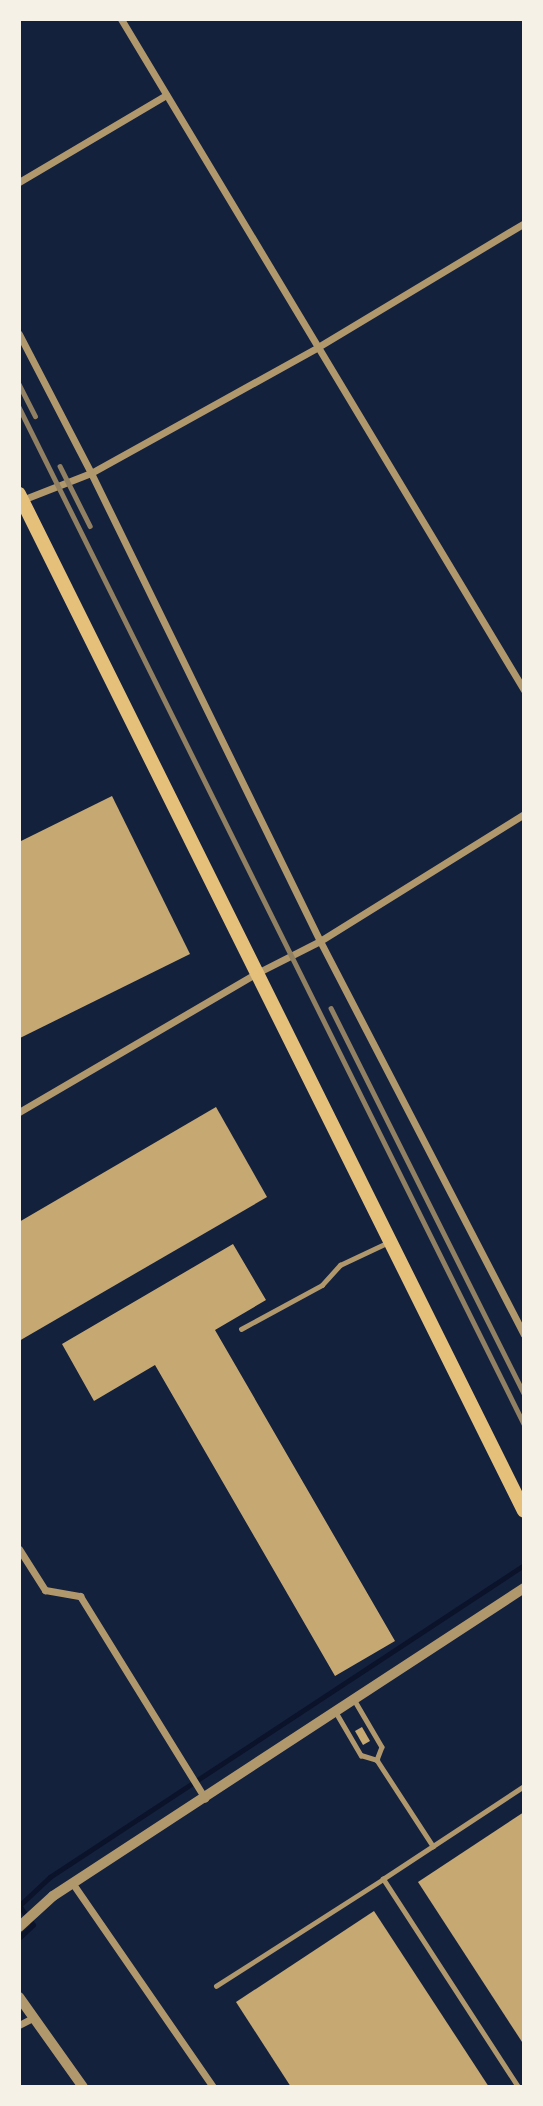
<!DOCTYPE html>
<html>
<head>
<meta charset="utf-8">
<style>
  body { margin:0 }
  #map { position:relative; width:543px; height:2106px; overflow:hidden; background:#14213d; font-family:"Roboto Condensed",sans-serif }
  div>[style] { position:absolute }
  .stream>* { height:4.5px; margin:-2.25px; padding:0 2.25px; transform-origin:2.25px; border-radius:2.25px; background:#0b132b }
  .building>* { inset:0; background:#c6a872 }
  .service>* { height:4.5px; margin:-2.25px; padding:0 2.25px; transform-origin:2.25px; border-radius:2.25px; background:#b1986c }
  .minor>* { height:7px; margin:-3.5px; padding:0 3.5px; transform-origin:3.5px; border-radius:3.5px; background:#b1986c }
  .tertiary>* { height:10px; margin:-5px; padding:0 5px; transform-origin:5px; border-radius:5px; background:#b1986c }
  .trunk>* { height:14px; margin:-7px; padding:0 7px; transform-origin:7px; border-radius:7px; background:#e5c07b }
  .rail>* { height:4.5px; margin:-2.25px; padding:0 2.25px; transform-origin:2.25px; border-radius:2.25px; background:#918062 }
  span { translate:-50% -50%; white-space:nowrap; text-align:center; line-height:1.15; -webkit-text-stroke:7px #f6f1e7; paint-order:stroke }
  .frame { position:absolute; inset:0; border:21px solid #f6f1e7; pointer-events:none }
</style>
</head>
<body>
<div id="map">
  <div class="stream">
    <i style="left:19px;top:1938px;width:19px;rotate:-43deg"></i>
    <i style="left:33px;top:1925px;width:24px;rotate:-126deg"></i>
    <i style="left:19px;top:1906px;width:42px;rotate:-43.1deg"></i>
    <i style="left:50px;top:1877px;width:567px;rotate:-33.35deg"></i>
  </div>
  <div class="building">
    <i style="clip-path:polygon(112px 796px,190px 954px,20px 1038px,19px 842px)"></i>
    <i style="clip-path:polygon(216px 1107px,267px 1197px,19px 1341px,19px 1222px)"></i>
    <i style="clip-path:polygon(233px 1244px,266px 1300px,215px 1330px,395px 1641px,335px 1676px,155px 1365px,94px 1401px,62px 1344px)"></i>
    <i style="clip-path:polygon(362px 1727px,370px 1741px,363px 1745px,355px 1731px)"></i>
    <i style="clip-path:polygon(524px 1812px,524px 2045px,418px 1882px)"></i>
    <i style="clip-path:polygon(374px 1911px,489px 2087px,291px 2087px,236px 2002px)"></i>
  </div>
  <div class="service">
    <i style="left:241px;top:1329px;width:92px;rotate:-28.5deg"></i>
    <i style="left:322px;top:1285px;width:27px;rotate:-48deg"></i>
    <i style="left:340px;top:1265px;width:54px;rotate:-25.1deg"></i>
    <i style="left:355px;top:1701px;width:53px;rotate:59.6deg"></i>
    <i style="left:382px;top:1747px;width:14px;rotate:111deg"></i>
    <i style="left:337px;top:1714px;width:48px;rotate:59.7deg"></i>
    <i style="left:361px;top:1755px;width:17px;rotate:17deg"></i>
    <i style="left:377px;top:1760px;width:103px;rotate:56.9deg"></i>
    <i style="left:216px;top:1986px;width:198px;rotate:-32.6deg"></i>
    <i style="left:518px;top:2087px;width:248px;rotate:-123deg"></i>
    <i style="left:383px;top:1879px;width:169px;rotate:-33.4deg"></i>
  </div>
  <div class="minor">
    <i style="left:121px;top:19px;width:783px;rotate:59.01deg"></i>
    <i style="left:19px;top:182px;width:171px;rotate:-30.6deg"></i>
    <i style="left:19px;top:334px;width:157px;rotate:62.6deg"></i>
    <i style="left:91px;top:473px;width:521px;rotate:63.93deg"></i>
    <i style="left:320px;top:941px;width:443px;rotate:62.6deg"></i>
    <i style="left:22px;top:500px;width:74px;rotate:-21.4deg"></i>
    <i style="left:91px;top:473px;width:260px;rotate:-29deg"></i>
    <i style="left:318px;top:347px;width:240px;rotate:-31deg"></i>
    <i style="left:19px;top:1112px;width:276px;rotate:-30.3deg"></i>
    <i style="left:257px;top:973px;width:71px;rotate:-26.9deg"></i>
    <i style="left:320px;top:941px;width:240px;rotate:-31.9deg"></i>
    <i style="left:19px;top:1549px;width:49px;rotate:57.6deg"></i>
    <i style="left:45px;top:1590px;width:36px;rotate:10deg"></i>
    <i style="left:80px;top:1596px;width:238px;rotate:58.3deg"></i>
    <i style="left:73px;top:1884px;width:247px;rotate:55.4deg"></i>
    <i style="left:19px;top:2025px;width:16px;rotate:-27deg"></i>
  </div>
  <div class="tertiary">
    <i style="left:19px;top:1927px;width:46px;rotate:-42.4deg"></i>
    <i style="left:53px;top:1896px;width:563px;rotate:-33.18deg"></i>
    <i style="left:19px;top:1997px;width:110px;rotate:54.6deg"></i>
  </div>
  <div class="trunk">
    <i style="left:19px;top:494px;width:1135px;rotate:63.59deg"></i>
  </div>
  <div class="rail">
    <i style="left:19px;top:384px;width:36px;rotate:63deg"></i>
    <i style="left:19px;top:407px;width:1135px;rotate:63.59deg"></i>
    <i style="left:60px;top:466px;width:67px;rotate:63.4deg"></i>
    <i style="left:331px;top:1008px;width:431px;rotate:63.4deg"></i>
  </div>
  <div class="frame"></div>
</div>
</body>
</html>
